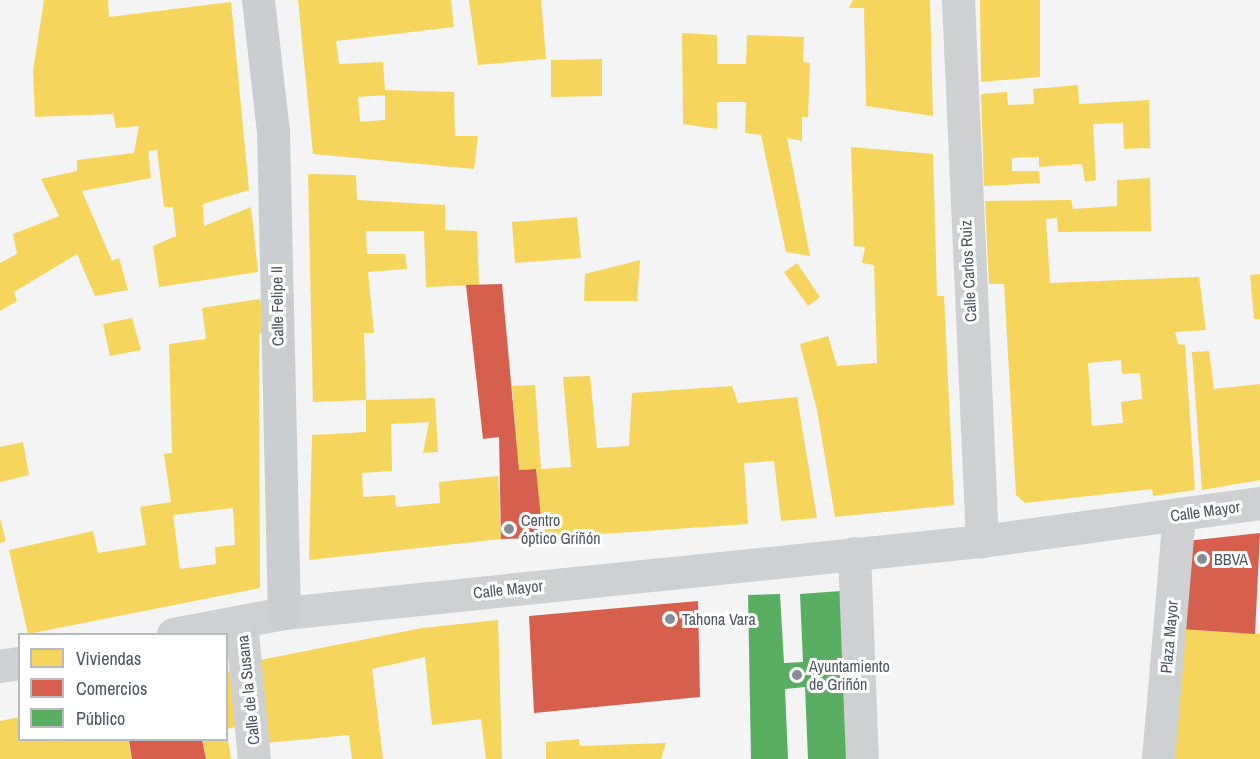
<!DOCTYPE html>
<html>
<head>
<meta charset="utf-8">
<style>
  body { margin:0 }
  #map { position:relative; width:1260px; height:759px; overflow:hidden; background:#f4f4f4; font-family:"Archivo Narrow",sans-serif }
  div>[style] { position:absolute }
  .homes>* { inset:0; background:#f6d55c }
  .shops>* { inset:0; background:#d6604d }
  .public>* { inset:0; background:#5aae61 }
  .pedestrian>* { height:33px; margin:-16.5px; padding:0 16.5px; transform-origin:16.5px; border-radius:16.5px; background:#ced0d2 }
  .minor>* { height:33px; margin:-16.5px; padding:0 16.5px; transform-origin:16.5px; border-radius:16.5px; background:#ced0d2 }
  .tertiary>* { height:33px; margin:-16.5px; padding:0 16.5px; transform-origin:16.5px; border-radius:16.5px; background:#ced0d2 }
  .primary>* { height:33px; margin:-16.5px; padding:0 16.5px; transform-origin:16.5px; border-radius:16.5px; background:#caced1 }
  .dots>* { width:16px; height:16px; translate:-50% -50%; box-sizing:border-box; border:3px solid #fff; border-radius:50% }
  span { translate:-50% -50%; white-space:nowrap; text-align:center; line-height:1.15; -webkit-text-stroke:6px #fff; paint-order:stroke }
  .street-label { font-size:16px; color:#4a5661 }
  .poi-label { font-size:16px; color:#4a5661 }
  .left { translate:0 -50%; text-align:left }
  .legend { position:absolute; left:18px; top:633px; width:210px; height:108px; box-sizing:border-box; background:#fff; border:2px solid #b7bbc0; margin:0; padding:8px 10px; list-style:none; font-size:18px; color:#4a5661 }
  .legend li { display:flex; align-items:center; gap:12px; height:30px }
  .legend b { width:30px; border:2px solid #b7bbc0 }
</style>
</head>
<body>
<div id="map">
  <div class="homes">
    <i style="clip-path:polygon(44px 0,108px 0,109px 17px,231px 2px,249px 190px,203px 204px,204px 226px,251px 207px,258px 272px,159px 287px,153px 246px,176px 236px,173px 207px,164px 207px,157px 150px,148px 151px,151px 178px,82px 191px,112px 261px,119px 258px,128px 290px,95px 296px,77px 254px,14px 292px,17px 301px,0 311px,0 263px,17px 254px,13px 234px,59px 216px,41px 179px,77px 171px,77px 160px,134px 153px,139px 126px,116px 128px,113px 114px,35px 117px,33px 71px)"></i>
    <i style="clip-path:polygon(evenodd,298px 0,451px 0,454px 27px,336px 41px,339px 64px,383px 62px,385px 90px,454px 92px,455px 136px,478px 136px,474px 169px,313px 154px,298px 0,385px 95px,385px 120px,360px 122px,358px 97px,385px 95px)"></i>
    <i style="clip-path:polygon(469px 0,541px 0,546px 59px,478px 65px)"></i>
    <i style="clip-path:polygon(853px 0,930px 0,933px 116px,866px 106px,864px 8px,849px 8px)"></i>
    <i style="clip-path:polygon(980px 0,1040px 0,1040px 77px,981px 82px)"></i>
    <i style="clip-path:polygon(682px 33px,717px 35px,717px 64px,746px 64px,747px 35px,804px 37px,803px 62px,810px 63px,808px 117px,802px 117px,802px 141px,787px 138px,810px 256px,786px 252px,761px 135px,745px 133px,746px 102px,717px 102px,717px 129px,683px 124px)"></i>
    <i style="clip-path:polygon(602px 59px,602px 96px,551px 97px,551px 60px)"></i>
    <i style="clip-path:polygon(1078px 85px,1079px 104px,1149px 100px,1150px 148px,1124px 149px,1123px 123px,1093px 124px,1096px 180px,1085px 182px,1082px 164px,1039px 167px,1039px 157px,1012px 158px,1012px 171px,1039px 171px,1040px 183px,984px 186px,981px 94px,1007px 92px,1008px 105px,1034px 104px,1033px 89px)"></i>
    <i style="clip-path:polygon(851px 147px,933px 154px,937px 296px,944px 296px,954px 505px,835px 517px,817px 410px,800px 344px,828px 336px,837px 366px,877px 363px,874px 265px,862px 263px,865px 247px,854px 246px)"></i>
    <i style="clip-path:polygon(308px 174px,356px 175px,357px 200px,445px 205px,445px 230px,477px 231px,479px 285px,426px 287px,424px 231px,366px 231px,367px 254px,405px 254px,407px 269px,368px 272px,374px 333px,364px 333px,366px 400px,313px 402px)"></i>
    <i style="clip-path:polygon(evenodd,1150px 178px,1151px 231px,1058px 232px,1057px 218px,1046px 219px,1050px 283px,1199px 277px,1206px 330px,1175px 332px,1178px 344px,1185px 345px,1195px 490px,1153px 496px,1152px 489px,1025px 503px,1016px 495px,1004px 284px,989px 284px,985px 201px,1071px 200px,1073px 209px,1117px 206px,1117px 180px,1150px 178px,1121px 360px,1122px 374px,1140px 373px,1142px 399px,1121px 402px,1123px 423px,1092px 426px,1088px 363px,1121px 360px)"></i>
    <i style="clip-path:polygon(577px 217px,581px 258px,515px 263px,512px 222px)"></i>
    <i style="clip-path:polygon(640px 260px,637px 301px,584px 301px,585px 274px)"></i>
    <i style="clip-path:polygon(797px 263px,820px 297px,808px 306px,784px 272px)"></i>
    <i style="clip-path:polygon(1260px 274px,1260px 319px,1254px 319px,1250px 275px)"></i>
    <i style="clip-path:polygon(evenodd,260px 299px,265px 333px,259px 333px,260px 588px,28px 634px,9px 550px,93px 531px,98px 553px,146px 545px,140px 507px,171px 502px,164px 454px,172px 453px,169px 344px,206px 339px,202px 308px,260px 299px,233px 508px,235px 545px,215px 547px,216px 564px,180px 569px,173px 515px,233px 508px)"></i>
    <i style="clip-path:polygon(132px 318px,141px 350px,110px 356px,103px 324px)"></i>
    <i style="clip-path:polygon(1209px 351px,1214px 389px,1260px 384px,1260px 480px,1202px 490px,1192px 352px)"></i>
    <i style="clip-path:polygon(590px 376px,597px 448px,629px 446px,632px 393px,732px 386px,738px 403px,797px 397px,817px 518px,781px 521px,774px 461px,744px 463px,748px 524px,543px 538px,536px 469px,519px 470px,512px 386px,535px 385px,541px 469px,571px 467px,563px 377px)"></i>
    <i style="clip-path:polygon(435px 398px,438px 452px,423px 453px,429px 422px,391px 424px,392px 471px,362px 473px,363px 497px,395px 495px,396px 507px,440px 503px,439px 482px,498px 476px,501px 539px,309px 560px,312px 435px,366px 432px,366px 400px)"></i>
    <i style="clip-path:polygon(23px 442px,29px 475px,0 482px,0 447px)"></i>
    <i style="clip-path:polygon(0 519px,6px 541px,0 543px)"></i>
    <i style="clip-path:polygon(498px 620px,502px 759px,486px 759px,481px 719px,432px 725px,425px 657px,372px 669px,383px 759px,352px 759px,349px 735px,266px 743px,255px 661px,422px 628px)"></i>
    <i style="clip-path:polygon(1180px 629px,1260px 634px,1260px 759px,1175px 759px)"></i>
    <i style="clip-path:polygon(240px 669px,246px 725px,226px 729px,226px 672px)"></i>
    <i style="clip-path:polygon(20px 717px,20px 740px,128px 740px,132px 759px,0 759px,0 721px)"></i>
    <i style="clip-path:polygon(579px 739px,580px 746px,666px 743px,661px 759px,546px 759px,546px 742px)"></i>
    <i style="clip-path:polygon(202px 740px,228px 740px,231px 759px,206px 759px)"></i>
  </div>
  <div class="shops">
    <i style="clip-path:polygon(502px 284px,519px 470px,536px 469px,543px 538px,501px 539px,499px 437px,483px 439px,466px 285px)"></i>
    <i style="clip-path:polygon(1260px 533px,1255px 634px,1180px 629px,1187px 541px)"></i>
    <i style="clip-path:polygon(698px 601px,700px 697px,534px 713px,529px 616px)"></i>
    <i style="clip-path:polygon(202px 740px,206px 759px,132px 759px,129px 741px)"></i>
  </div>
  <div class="public">
    <i style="clip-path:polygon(841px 591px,848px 759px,808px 759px,805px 687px,785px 689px,788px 759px,751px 759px,748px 595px,780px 594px,784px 663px,803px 662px,800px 594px)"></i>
  </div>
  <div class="pedestrian">
    <i style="left:854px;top:553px;width:206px;rotate:87.8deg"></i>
    <i style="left:1158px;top:759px;width:246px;rotate:-85.1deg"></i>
  </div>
  <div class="minor">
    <i style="left:958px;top:0;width:542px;rotate:87.46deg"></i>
    <i style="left:241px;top:622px;width:138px;rotate:84.6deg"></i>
  </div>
  <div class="tertiary">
    <i style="left:173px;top:634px;width:113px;rotate:-10.7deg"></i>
    <i style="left:284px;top:613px;width:702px;rotate:-5.89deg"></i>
    <i style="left:982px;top:541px;width:281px;rotate:-7.8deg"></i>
    <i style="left:0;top:666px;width:20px;rotate:-9deg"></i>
  </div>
  <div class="primary">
    <i style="left:258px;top:0;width:132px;rotate:83.5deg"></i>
    <i style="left:273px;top:131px;width:482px;rotate:88.7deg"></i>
  </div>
  <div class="dots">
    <i style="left:509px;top:529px;background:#868d94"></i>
    <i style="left:1202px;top:559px;background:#868d94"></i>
    <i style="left:670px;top:619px;background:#868d94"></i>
    <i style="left:797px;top:675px;background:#868d94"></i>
  </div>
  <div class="street-label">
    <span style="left:968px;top:271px;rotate:-93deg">Calle Carlos Ruiz</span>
    <span style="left:277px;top:306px;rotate:-91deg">Calle Felipe II</span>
    <span style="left:1205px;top:511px;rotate:-8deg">Calle Mayor</span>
    <span style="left:508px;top:589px;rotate:-6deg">Calle Mayor</span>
    <span style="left:1169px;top:637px;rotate:-85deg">Plaza Mayor</span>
    <span style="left:248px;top:690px;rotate:-96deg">Calle de la Susana</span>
  </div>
  <div class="poi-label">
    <span class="left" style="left:521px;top:529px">Centro<br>óptico Griñón</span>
    <span class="left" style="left:1214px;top:559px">BBVA</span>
    <span class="left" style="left:682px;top:619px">Tahona Vara</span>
    <span class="left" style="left:809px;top:675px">Ayuntamiento<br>de Griñón</span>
  </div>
  <ul class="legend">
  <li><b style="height:16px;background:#f6d55c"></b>Viviendas</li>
  <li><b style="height:16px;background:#d6604d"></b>Comercios</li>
  <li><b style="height:16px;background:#5aae61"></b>Público</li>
  </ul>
</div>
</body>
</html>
